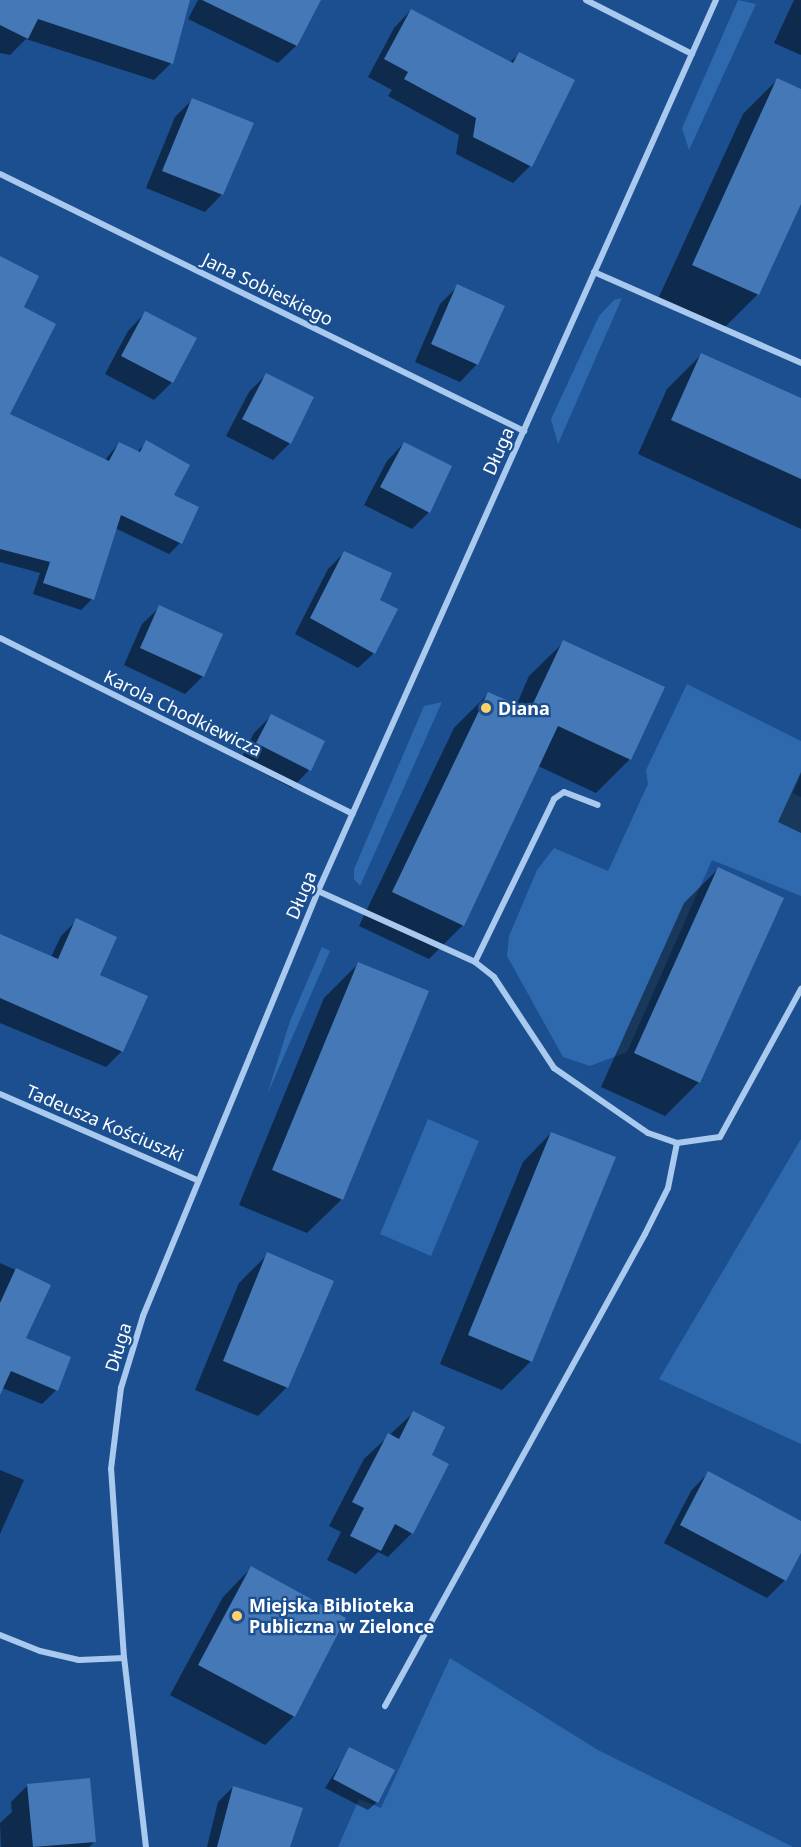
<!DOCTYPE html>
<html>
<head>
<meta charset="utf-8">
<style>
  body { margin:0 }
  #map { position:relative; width:801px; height:1847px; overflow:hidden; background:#1b4f8f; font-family:"Noto Sans",sans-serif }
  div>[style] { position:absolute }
  .green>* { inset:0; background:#2e69ad }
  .shadow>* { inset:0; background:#0007 }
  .building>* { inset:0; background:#4478b7 }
  .street>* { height:6px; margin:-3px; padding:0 3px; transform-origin:3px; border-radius:3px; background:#a9c9ee }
  .dots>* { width:16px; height:16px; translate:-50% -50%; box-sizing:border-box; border:3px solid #1b4f8f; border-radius:50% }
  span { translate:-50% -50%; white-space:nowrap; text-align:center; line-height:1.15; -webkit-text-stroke:4.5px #1b4f8f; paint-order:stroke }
  .street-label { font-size:18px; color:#fff }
  .poi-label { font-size:18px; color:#fff; font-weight:700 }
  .left { translate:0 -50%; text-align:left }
</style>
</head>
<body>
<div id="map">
  <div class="green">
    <i style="clip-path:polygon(738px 0,756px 4px,689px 150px,682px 128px)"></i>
    <i style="clip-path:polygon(622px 298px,558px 444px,551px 419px,599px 316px,614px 300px)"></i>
    <i style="clip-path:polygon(687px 684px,801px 741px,801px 774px,793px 793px,801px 797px,801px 896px,712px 860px,627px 1052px,590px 1066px,563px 1057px,507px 956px,509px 936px,537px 870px,554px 848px,608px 871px,648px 784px,646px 770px)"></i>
    <i style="clip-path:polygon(442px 702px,360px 886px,354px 879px,354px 869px,424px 706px)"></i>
    <i style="clip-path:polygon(322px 947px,330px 951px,267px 1095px,290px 1021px)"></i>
    <i style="clip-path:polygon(428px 1119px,479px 1141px,431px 1256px,380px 1234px)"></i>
    <i style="clip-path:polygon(801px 1139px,801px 1444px,659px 1379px)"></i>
    <i style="clip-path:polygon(450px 1658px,598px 1750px,793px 1847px,338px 1847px,359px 1799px,381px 1808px)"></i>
  </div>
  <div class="shadow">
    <i style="clip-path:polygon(0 0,134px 0,171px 63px,154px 80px,26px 39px,10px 55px,0 53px)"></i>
    <i style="clip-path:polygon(198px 0,320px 0,296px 46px,278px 63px,188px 19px)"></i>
    <i style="clip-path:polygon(794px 0,801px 0,801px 55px,774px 43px)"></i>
    <i style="clip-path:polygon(411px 10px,509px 63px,519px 54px,530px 166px,513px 183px,456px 154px,459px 135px,388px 96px,392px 90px,368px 77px,394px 28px)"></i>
    <i style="clip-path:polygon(777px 80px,801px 91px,801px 200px,758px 294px,724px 328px,658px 299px,743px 114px)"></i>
    <i style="clip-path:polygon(193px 99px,222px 194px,205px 212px,146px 188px,175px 117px)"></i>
    <i style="clip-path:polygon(458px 286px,477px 364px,460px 382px,415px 362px,440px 304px)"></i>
    <i style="clip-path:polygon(145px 313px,195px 339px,172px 382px,154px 400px,105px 374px,128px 331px)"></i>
    <i style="clip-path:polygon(701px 355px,801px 400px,801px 529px,638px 454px,667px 389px)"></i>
    <i style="clip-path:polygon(266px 375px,290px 443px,273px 460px,226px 436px,249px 392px)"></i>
    <i style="clip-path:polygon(0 416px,105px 460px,119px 443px,137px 452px,147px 442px,172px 495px,180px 543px,169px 554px,115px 528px,92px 599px,81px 610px,33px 594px,40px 573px,0 562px)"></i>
    <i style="clip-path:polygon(404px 443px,429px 512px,412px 529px,364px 505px,387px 461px)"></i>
    <i style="clip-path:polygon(344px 553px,378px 601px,374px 653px,358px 668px,295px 634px,328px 569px)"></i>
    <i style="clip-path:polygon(160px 607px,221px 635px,203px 676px,185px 694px,124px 665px,142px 624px)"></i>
    <i style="clip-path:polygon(564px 642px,630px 759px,596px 793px,538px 766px,463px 925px,429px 959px,359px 926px,454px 728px,488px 694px,516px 706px,529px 676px)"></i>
    <i style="clip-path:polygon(271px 716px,323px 742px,309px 770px,292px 788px,240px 761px,254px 733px)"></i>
    <i style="clip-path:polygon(801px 772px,801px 833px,778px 822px)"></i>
    <i style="clip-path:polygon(719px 868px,699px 1082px,665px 1116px,601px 1087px,684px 903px)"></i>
    <i style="clip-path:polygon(77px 920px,122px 1051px,106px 1067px,0 1023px,0 936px,51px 957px,61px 936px)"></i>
    <i style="clip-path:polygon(358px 964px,342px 1199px,307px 1233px,239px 1205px,324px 998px)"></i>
    <i style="clip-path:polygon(551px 1133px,531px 1361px,502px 1390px,440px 1364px,523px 1162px)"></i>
    <i style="clip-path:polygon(268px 1254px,287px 1387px,258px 1416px,195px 1390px,239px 1283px)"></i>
    <i style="clip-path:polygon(0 1263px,49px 1285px,24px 1339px,56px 1390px,42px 1404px,0 1387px)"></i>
    <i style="clip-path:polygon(413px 1413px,430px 1455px,412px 1533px,388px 1557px,378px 1552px,356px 1574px,327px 1560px,341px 1532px,329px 1526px,364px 1459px)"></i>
    <i style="clip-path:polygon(0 1470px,24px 1480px,0 1534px)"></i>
    <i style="clip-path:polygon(708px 1473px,801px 1523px,801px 1549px,785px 1580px,767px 1598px,664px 1543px,691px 1491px)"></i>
    <i style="clip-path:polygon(251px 1568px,294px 1716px,265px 1745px,170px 1695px,223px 1597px)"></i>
    <i style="clip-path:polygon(350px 1749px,377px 1802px,368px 1810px,325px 1788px)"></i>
    <i style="clip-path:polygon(28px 1785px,94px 1842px,89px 1847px,1px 1847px,0 1823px,12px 1812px,11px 1802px)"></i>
    <i style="clip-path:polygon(233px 1787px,289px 1847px,207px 1847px,218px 1802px)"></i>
  </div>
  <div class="building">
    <i style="clip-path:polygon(0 0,190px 0,173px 64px,38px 19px,28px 39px,0 25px)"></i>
    <i style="clip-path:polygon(202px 0,321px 0,297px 46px)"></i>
    <i style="clip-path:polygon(411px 9px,513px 63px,519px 52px,575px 80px,532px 167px,473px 137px,476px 118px,404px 79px,408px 72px,384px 59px)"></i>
    <i style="clip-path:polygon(777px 78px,801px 89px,801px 204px,759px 295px,692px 265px)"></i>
    <i style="clip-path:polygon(192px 98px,254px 123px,223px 195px,162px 171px)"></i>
    <i style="clip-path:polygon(0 256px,39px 276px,24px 307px,56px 324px,10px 414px,109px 461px,119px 442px,140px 452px,146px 440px,190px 465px,174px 495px,199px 507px,182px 544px,121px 515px,94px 600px,43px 583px,50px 562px,0 549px)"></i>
    <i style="clip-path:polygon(457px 284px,505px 306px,478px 365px,431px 344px)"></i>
    <i style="clip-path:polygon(145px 311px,197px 338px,173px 383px,121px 356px)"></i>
    <i style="clip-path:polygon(701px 353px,801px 398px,801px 479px,671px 420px)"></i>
    <i style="clip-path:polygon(266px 373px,314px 397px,291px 444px,242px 419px)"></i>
    <i style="clip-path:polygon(404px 442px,452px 466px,430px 513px,380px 487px)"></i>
    <i style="clip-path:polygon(344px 551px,392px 573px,380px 600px,398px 609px,375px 654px,310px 618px)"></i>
    <i style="clip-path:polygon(159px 605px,223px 634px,204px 677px,140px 648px)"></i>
    <i style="clip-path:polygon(563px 640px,665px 687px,631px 760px,558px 726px,464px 926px,392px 892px,488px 692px,530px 710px)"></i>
    <i style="clip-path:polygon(271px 714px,325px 741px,311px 771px,256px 743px)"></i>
    <i style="clip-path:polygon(718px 867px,784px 898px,700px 1083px,634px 1053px)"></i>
    <i style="clip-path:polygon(76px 918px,117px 937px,100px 975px,148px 996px,123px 1052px,0 998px,0 934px,58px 959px)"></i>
    <i style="clip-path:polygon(358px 962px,429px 991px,343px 1200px,272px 1170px)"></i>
    <i style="clip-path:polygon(551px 1132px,616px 1157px,532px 1362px,468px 1335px)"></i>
    <i style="clip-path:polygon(267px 1252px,334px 1281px,288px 1388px,223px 1361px)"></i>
    <i style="clip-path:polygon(16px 1268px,51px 1285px,26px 1338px,71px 1357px,58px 1391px,11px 1371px,0 1395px,0 1303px)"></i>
    <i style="clip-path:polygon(413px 1411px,445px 1427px,432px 1455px,449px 1464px,413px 1534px,395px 1524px,381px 1551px,350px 1536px,364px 1508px,352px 1502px,388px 1433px,399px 1439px)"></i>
    <i style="clip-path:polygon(708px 1471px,801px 1521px,801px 1553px,786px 1581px,680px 1525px)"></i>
    <i style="clip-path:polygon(251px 1566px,346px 1618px,295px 1717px,198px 1665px)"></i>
    <i style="clip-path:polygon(349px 1747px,395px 1770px,378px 1803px,333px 1779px)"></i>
    <i style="clip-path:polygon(90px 1778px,96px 1842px,33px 1847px,27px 1784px)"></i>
    <i style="clip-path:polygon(233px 1786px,303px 1808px,290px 1847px,217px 1847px)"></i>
  </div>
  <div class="street">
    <i style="left:586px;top:0;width:119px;rotate:27deg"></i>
    <i style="left:0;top:174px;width:584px;rotate:26.13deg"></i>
    <i style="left:594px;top:272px;width:226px;rotate:23.7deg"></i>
    <i style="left:0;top:638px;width:394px;rotate:26.5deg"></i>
    <i style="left:318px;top:891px;width:172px;rotate:24.3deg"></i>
    <i style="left:475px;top:962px;width:24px;rotate:38deg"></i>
    <i style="left:494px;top:977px;width:109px;rotate:56.6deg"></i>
    <i style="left:554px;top:1068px;width:114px;rotate:34.7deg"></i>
    <i style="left:648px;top:1133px;width:31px;rotate:19deg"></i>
    <i style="left:677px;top:1143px;width:43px;rotate:-7.9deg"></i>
    <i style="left:720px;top:1137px;width:169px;rotate:-61.3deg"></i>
    <i style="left:475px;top:962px;width:181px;rotate:-64.1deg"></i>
    <i style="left:554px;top:799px;width:12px;rotate:-35deg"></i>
    <i style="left:564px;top:792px;width:36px;rotate:21deg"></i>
    <i style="left:0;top:1094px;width:215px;rotate:23.6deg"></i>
    <i style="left:0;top:1635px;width:43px;rotate:21.8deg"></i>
    <i style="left:40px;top:1651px;width:40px;rotate:13deg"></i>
    <i style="left:79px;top:1660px;width:45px;rotate:-2.5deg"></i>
    <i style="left:385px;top:1706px;width:539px;rotate:-61.15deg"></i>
    <i style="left:645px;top:1234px;width:51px;rotate:-63.4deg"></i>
    <i style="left:668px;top:1188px;width:46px;rotate:-78.7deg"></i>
    <i style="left:146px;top:1847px;width:190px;rotate:-96.6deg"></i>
    <i style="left:124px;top:1658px;width:189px;rotate:-93.9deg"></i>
    <i style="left:111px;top:1469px;width:82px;rotate:-83deg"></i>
    <i style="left:121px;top:1388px;width:75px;rotate:-73deg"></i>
    <i style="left:143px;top:1316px;width:460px;rotate:-67.6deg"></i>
    <i style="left:318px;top:891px;width:976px;rotate:-65.93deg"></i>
  </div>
  <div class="dots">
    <i style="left:486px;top:708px;background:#ffd166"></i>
    <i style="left:237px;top:1616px;background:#ffd166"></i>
  </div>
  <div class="street-label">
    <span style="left:268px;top:289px;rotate:26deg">Jana Sobieskiego</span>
    <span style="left:498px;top:451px;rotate:-66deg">Długa</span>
    <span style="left:183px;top:713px;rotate:26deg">Karola Chodkiewicza</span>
    <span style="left:301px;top:895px;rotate:-67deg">Długa</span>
    <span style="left:105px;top:1123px;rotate:23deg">Tadeusza Kościuszki</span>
    <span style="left:118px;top:1347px;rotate:-73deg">Długa</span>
  </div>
  <div class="poi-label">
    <span class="left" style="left:498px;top:708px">Diana</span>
    <span class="left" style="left:249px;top:1616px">Miejska Biblioteka<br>Publiczna w Zielonce</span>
  </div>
</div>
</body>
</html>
